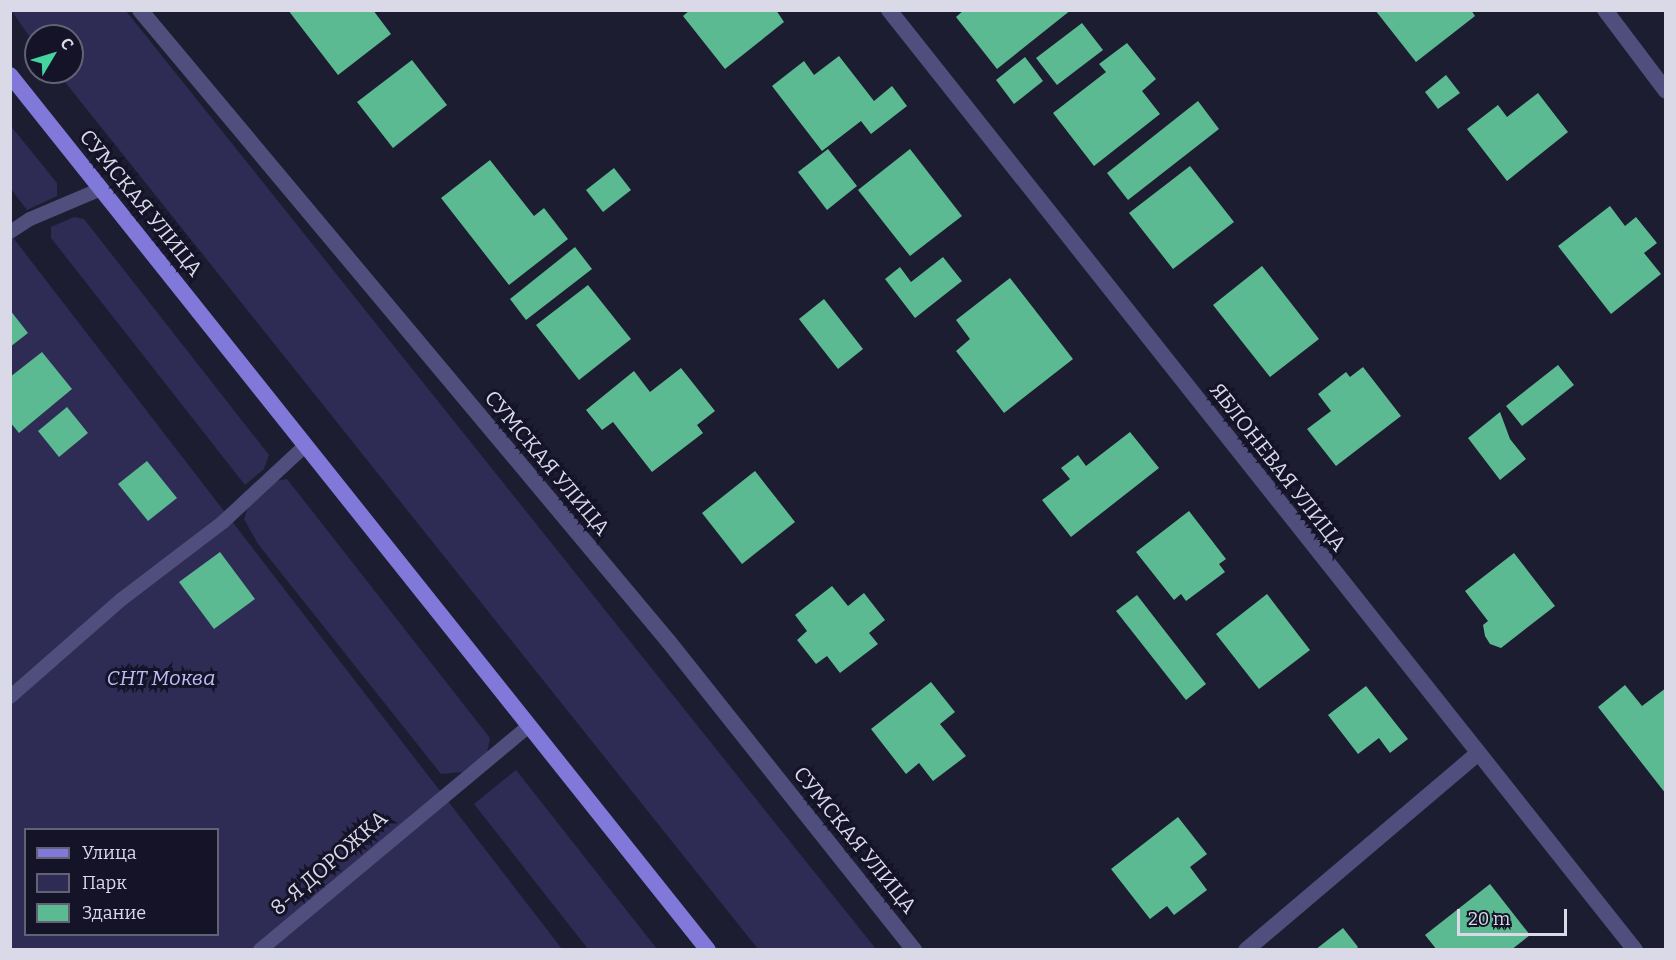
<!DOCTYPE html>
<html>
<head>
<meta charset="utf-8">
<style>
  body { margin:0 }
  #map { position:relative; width:1676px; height:960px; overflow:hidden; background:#1d1d31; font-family:Bitter,serif }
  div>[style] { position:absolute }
  .green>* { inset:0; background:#2e2b54 }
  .building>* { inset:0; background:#5cba92 }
  .service>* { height:14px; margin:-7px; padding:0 7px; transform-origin:7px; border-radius:7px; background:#4f4e7c }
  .minor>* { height:16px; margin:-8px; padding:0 8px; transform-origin:8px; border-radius:8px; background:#4f4e7c }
  .primary>* { height:16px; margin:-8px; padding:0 8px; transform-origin:8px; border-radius:8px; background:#8079da }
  span { translate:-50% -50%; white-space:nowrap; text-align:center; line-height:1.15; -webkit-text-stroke:6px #141327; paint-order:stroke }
  .street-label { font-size:21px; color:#d9d9e8 }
  .park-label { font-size:21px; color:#bdbcf7; font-style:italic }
  .frame { position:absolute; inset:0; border:12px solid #d9d9e8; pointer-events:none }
  .legend { position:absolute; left:24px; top:828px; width:195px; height:108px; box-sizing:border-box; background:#141327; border:2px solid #636274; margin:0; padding:8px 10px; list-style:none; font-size:18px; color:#d9d9e8 }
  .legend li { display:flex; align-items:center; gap:12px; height:30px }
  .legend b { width:30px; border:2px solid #636274 }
  .north { position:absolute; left:24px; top:24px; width:60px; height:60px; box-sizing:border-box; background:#141327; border:2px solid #636274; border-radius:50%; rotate:52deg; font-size:16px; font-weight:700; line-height:24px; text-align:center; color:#d9d9e8 }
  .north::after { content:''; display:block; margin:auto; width:21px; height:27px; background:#46d49e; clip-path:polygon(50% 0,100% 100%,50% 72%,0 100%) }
  .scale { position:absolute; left:1457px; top:909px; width:110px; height:27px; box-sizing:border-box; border:3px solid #d9d9e8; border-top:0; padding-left:8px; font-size:18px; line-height:21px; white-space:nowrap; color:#d9d9e8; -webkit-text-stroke:4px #141327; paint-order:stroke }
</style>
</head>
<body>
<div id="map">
  <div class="green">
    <i style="clip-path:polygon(11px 10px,126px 11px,876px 949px,758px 949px,57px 72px,72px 72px,72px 36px,36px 36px,36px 46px)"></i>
    <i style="clip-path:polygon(10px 125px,57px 183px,57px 196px,27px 210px,11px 189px)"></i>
    <i style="clip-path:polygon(74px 217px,84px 219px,269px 455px,264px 469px,245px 485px,51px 238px,51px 227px)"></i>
    <i style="clip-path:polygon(evenodd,11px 235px,562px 949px,11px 949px,11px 235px,26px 830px,218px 830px,218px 934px,26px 934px,26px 830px)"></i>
    <i style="clip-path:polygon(287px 479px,490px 738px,487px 754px,462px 772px,441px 774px,258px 544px,244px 519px,249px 504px,275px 481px)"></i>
    <i style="clip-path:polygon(516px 770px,657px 949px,588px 949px,474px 804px)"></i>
  </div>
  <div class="building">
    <i style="clip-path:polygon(288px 10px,373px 10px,391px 34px,338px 75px)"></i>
    <i style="clip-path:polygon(690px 10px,776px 10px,784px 22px,725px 69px,683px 16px)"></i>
    <i style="clip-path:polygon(964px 10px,1071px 10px,997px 69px,956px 17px)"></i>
    <i style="clip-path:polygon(1375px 10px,1471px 10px,1475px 16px,1416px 62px)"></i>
    <i style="clip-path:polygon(1082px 23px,1103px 50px,1057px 85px,1036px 58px)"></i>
    <i style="clip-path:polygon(1127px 43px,1156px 79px,1142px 91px,1160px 114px,1094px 166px,1053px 113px,1106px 72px,1099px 64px)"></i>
    <i style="clip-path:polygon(839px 56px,874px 101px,892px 86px,907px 106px,871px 134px,861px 121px,822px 151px,772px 86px,804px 61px,814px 75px)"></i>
    <i style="clip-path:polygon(1025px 57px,1043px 81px,1014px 104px,996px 80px)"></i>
    <i style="clip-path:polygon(412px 60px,447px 105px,393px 148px,357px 102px)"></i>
    <i style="clip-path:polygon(1446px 75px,1460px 93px,1438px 109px,1425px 92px)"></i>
    <i style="clip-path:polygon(1538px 93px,1568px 132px,1507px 181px,1467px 129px,1498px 105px,1507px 117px)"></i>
    <i style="clip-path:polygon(1198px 101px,1219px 129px,1128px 200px,1107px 173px)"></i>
    <i style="clip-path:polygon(828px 149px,857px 186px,827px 210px,798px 172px)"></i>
    <i style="clip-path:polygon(910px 149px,962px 216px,910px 256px,858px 190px)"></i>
    <i style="clip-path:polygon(490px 160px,534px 216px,544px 208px,568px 239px,509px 285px,441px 198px)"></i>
    <i style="clip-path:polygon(1190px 166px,1234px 222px,1173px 269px,1129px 213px)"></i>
    <i style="clip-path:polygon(614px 168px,631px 190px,603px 212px,586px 190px)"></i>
    <i style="clip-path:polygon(1610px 206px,1625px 226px,1636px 217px,1657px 243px,1644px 253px,1661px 274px,1611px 314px,1558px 246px)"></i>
    <i style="clip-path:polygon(575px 247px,592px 269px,526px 320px,510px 299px)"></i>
    <i style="clip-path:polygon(943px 257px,962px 281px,915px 318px,885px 279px,900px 267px,911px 282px)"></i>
    <i style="clip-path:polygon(1262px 266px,1319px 339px,1270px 377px,1213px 305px)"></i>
    <i style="clip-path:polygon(1010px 278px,1073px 359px,1004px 413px,956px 351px,970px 339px,956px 320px)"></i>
    <i style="clip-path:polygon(588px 285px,631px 339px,579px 380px,536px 325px)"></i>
    <i style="clip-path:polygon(824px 299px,863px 349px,838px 369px,799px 319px)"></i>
    <i style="clip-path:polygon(10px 310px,28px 333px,10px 347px)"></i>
    <i style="clip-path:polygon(42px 352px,72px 389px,19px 433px,10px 422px,10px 377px)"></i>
    <i style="clip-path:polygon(1558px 365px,1574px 385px,1522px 426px,1506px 406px)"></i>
    <i style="clip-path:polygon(1363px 367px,1401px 416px,1336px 466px,1307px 429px,1331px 411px,1318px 394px,1346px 372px,1350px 377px)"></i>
    <i style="clip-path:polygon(681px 368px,715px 411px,697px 425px,703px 433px,652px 472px,613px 422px,602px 430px,586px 410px,634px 371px,650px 392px)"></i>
    <i style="clip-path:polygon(67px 407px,88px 433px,59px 457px,38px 431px)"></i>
    <i style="clip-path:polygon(1500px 412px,1510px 439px,1526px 459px,1500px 480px,1468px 438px)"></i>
    <i style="clip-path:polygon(1130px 432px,1159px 468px,1071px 537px,1042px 500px,1070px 479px,1061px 468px,1078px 455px,1086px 466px)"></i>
    <i style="clip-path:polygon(147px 461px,177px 498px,148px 521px,118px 484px)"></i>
    <i style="clip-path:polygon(755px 471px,795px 522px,742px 564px,702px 513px)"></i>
    <i style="clip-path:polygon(1189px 511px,1226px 559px,1219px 564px,1225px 572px,1186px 601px,1181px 594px,1174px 600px,1136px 552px)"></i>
    <i style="clip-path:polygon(220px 552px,255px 599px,214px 629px,179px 582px)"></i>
    <i style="clip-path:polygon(1514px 553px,1555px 606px,1501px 648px,1490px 644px,1485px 636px,1483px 625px,1488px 621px,1465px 591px)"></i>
    <i style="clip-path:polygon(832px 586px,848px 606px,864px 593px,885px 620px,869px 633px,878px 644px,840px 673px,827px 656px,816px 664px,797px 640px,807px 631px,795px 615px)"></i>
    <i style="clip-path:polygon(1267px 594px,1310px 650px,1259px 689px,1216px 634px)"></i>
    <i style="clip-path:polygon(1137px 595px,1206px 684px,1186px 700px,1116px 611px)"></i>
    <i style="clip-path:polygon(931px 682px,955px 712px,940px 724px,966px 756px,933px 781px,919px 763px,906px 774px,871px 729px)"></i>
    <i style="clip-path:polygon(1625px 685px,1642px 706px,1666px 688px,1666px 794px,1598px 707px)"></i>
    <i style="clip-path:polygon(1366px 686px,1408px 739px,1390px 753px,1379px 738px,1358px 754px,1328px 715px)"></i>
    <i style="clip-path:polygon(1178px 817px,1207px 854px,1190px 867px,1207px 890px,1174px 915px,1167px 906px,1150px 919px,1111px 869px)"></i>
    <i style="clip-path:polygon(1490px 884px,1530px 935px,1511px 950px,1437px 950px,1425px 935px)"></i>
    <i style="clip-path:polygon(1343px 928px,1358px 947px,1355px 950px,1315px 950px)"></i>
  </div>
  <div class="service">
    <i style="left:10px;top:232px;width:24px;rotate:-33deg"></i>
    <i style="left:30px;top:219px;width:77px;rotate:-22.9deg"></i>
    <i style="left:10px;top:697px;width:149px;rotate:-41.2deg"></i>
    <i style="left:122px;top:599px;width:127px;rotate:-37.3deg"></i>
    <i style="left:223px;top:522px;width:113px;rotate:-42.9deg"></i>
    <i style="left:260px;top:950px;width:350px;rotate:-39.8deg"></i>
  </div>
  <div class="minor">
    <i style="left:140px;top:10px;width:824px;rotate:50.07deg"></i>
    <i style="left:669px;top:642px;width:394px;rotate:51.5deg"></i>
    <i style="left:889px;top:10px;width:1200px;rotate:51.56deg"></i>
    <i style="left:1605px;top:10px;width:101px;rotate:53deg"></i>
    <i style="left:1246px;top:950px;width:302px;rotate:-40.3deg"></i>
  </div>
  <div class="primary">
    <i style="left:10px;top:75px;width:1119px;rotate:51.42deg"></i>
  </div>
  <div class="street-label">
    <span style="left:141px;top:203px;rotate:51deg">СУМСКАЯ УЛИЦА</span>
    <span style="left:547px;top:463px;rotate:50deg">СУМСКАЯ УЛИЦА</span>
    <span style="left:1278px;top:467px;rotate:52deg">ЯБЛОНЕВАЯ УЛИЦА</span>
    <span style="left:855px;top:840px;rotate:51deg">СУМСКАЯ УЛИЦА</span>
    <span style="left:329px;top:863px;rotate:-41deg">8-Я ДОРОЖКА</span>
  </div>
  <div class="park-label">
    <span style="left:161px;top:678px">СНТ Моква</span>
  </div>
  <div class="frame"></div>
  <ul class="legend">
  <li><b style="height:8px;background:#8079da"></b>Улица</li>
  <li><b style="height:16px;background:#2e2b54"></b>Парк</li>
  <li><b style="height:16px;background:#5cba92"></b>Здание</li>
  </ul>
  <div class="north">С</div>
  <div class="scale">20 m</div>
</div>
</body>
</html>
